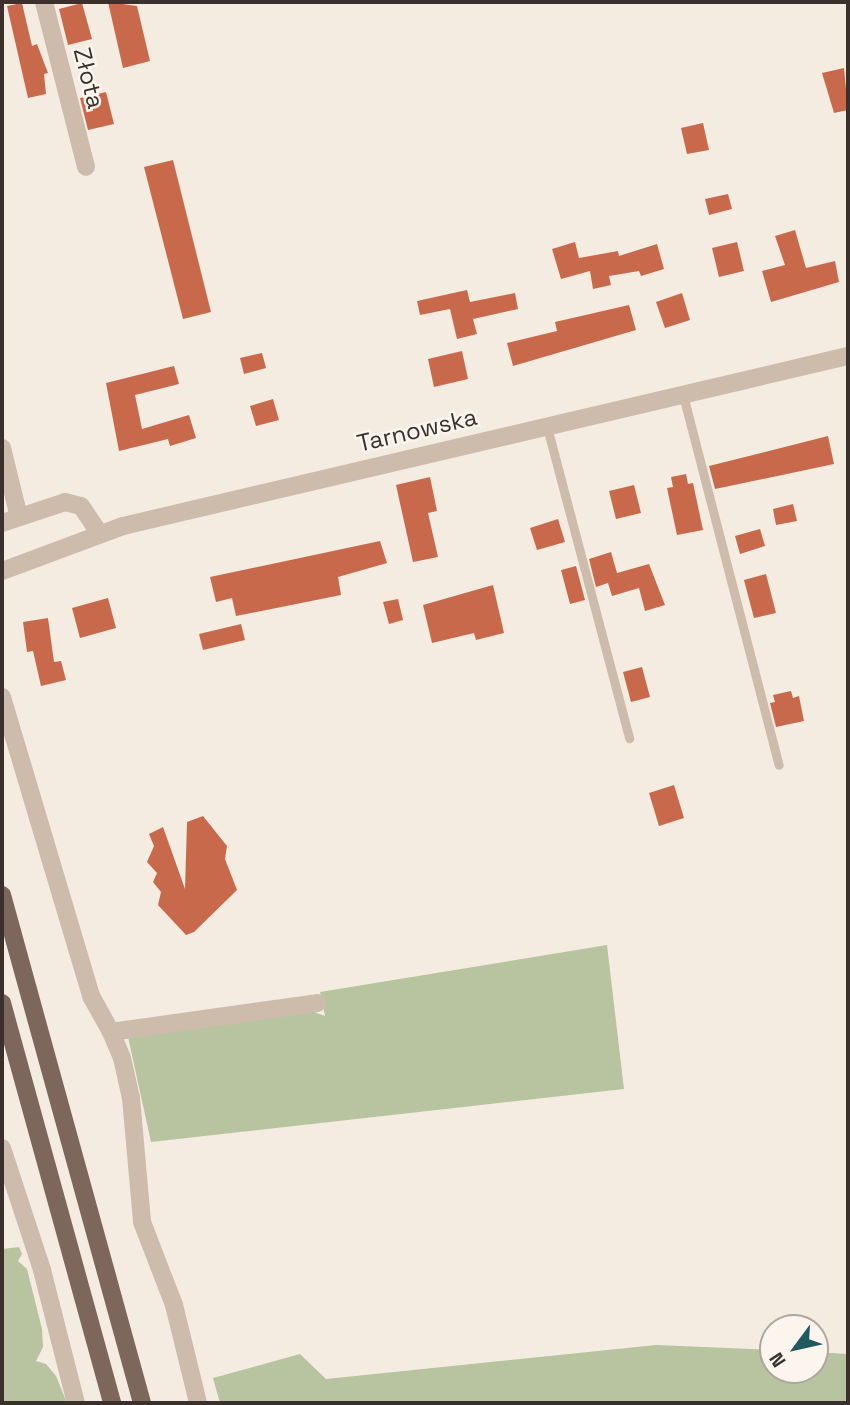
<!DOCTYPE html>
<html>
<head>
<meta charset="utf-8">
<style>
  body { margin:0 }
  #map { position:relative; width:850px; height:1405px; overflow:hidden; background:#f4ebe1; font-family:"Space Grotesk",sans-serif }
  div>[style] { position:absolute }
  .green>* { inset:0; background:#b8c4a0 }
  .building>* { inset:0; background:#c8694b }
  .service>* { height:9px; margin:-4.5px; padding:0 4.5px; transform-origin:4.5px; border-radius:4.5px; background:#cdbbac }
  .minor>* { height:18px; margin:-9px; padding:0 9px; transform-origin:9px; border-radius:9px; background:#cdbbac }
  .tertiary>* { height:18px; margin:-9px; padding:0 9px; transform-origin:9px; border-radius:9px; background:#cdbbac }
  .primary>* { height:18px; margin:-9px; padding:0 9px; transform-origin:9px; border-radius:9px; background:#7d675c }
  span { translate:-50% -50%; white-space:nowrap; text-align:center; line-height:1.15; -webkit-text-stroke:5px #fbf5ee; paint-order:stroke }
  .street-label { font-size:24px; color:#3b302b }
  .frame { position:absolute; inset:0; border:4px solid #3b302b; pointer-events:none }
  .north { position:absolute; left:759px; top:1314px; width:70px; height:70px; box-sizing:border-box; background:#fbf5ee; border:2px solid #aea6a0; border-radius:50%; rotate:237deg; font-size:19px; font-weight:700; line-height:28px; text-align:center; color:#3b302b }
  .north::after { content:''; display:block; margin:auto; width:24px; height:32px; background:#1f5a5e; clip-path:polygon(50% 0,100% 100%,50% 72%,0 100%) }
</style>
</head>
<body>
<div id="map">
  <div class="green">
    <i style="clip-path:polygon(607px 945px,624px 1089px,151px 1142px,128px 1037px,311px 1011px,325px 1016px,320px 992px)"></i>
    <i style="clip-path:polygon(19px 1247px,22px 1254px,18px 1261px,27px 1269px,42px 1329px,43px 1347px,36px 1361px,46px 1364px,56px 1376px,67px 1403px,2px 1403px,2px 1249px)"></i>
    <i style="clip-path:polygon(656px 1345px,773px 1350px,773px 1370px,815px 1370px,815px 1352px,848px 1354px,848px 1403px,220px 1403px,213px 1378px,300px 1354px,326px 1379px)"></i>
  </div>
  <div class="building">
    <i style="clip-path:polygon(108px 2px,137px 6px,150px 61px,123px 68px)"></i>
    <i style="clip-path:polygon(22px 3px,32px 46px,37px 44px,48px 73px,44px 74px,46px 94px,28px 98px,7px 6px)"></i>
    <i style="clip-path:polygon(82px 3px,92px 39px,68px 45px,59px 9px)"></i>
    <i style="clip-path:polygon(844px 68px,848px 110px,834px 113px,822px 73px)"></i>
    <i style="clip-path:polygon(106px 92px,114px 124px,88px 130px,80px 98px)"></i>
    <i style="clip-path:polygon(703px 123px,709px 150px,687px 154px,681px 128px)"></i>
    <i style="clip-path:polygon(173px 160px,211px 312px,183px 319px,144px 167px)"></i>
    <i style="clip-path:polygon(728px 194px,732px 209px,709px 215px,705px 199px)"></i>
    <i style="clip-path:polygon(795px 230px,806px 268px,835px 261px,839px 282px,771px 302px,762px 271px,785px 265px,775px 236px)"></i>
    <i style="clip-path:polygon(575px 242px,579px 258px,618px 251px,619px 256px,657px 244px,664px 269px,641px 276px,639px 271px,609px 276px,611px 285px,593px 289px,590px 271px,561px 279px,552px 249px)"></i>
    <i style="clip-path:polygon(737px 242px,744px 271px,719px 277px,712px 248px)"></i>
    <i style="clip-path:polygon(467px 290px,470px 302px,515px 293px,518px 309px,473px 319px,477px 334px,457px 339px,450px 309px,420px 315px,417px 301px)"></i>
    <i style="clip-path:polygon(682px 293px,690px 320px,665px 328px,656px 302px)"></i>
    <i style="clip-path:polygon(629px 305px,636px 330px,513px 366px,507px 343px,557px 331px,555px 322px)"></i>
    <i style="clip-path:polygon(462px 351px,468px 379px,434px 387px,428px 359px)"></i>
    <i style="clip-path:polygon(262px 353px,266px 368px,244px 374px,240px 358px)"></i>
    <i style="clip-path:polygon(174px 366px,179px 384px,135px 395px,142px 429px,189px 415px,196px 438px,170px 446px,168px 439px,119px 451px,106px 383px)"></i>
    <i style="clip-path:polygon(273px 399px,279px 420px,256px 426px,250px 406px)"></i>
    <i style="clip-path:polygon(828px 436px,834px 464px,715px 489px,709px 466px)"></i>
    <i style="clip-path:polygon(686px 474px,688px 484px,693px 483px,703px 530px,677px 535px,667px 488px,673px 487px,671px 477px)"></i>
    <i style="clip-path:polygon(430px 477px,437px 511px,428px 513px,438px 557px,413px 562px,396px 485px)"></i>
    <i style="clip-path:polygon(634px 485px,641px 513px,616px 519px,609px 491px)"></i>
    <i style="clip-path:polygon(793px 504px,797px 521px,776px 525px,773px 509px)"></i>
    <i style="clip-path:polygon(558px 519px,565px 542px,537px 550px,530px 528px)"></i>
    <i style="clip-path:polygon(760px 529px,765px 546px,740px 554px,735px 536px)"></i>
    <i style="clip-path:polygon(380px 541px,387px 563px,338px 577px,341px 595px,236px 616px,232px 598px,216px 602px,210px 577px)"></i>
    <i style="clip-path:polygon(611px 552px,617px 573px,649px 564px,665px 605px,645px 611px,639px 588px,612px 596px,608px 583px,596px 587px,589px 559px)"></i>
    <i style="clip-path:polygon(576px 566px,585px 600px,570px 604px,561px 570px)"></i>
    <i style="clip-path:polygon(766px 574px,776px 613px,754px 618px,744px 580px)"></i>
    <i style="clip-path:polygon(493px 585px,504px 633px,476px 640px,474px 633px,432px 643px,423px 605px)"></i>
    <i style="clip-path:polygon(108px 598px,116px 628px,80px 638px,72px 608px)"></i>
    <i style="clip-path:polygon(398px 599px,403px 620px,389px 624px,383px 602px)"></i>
    <i style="clip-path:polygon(48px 618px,54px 662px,61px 661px,66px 680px,41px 686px,33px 651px,27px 652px,23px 622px)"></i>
    <i style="clip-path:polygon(241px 624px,245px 640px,203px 650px,199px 634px)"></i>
    <i style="clip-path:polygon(642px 667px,650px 697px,631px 702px,623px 672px)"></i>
    <i style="clip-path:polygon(791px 691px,793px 698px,799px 696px,804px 721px,776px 727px,770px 703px,775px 702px,773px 695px)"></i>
    <i style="clip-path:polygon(674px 785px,684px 818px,659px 826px,649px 793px)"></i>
    <i style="clip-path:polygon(203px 816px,227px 846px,225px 859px,237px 890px,194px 932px,186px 935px,158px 905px,161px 892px,153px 882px,157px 873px,147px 862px,154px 846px,149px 834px,163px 827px,185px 889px,187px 822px)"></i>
  </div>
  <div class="service">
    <i style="left:683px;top:395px;width:382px;rotate:75.5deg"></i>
    <i style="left:547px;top:427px;width:322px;rotate:75.2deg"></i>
  </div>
  <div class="minor">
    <i style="left:44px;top:2px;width:170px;rotate:75.7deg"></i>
    <i style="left:2px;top:448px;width:71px;rotate:76.2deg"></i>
    <i style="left:2px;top:523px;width:66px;rotate:-18.4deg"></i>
    <i style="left:65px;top:502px;width:16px;rotate:14deg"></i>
    <i style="left:81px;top:506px;width:32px;rotate:56deg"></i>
    <i style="left:2px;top:697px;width:312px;rotate:73.4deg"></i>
    <i style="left:91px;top:996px;width:41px;rotate:60.9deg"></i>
    <i style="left:111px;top:1032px;width:208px;rotate:-8deg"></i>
    <i style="left:111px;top:1032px;width:28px;rotate:67deg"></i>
    <i style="left:122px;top:1058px;width:41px;rotate:77.3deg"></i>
    <i style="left:131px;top:1098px;width:124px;rotate:84.9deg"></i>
    <i style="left:142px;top:1222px;width:89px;rotate:68.9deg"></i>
    <i style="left:174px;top:1305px;width:101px;rotate:76.2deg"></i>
    <i style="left:2px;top:1148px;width:128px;rotate:71.8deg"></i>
    <i style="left:42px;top:1270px;width:137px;rotate:75.7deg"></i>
  </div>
  <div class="tertiary">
    <i style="left:2px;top:571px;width:129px;rotate:-20.4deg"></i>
    <i style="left:123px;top:526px;width:745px;rotate:-13.2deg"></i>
  </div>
  <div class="primary">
    <i style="left:2px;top:895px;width:527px;rotate:74.59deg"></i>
    <i style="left:2px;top:1003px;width:415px;rotate:74.6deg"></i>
  </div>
  <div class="street-label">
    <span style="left:89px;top:78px;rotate:76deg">Złota</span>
    <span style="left:417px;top:430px;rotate:-13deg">Tarnowska</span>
  </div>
  <div class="frame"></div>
  <div class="north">N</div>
</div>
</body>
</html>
